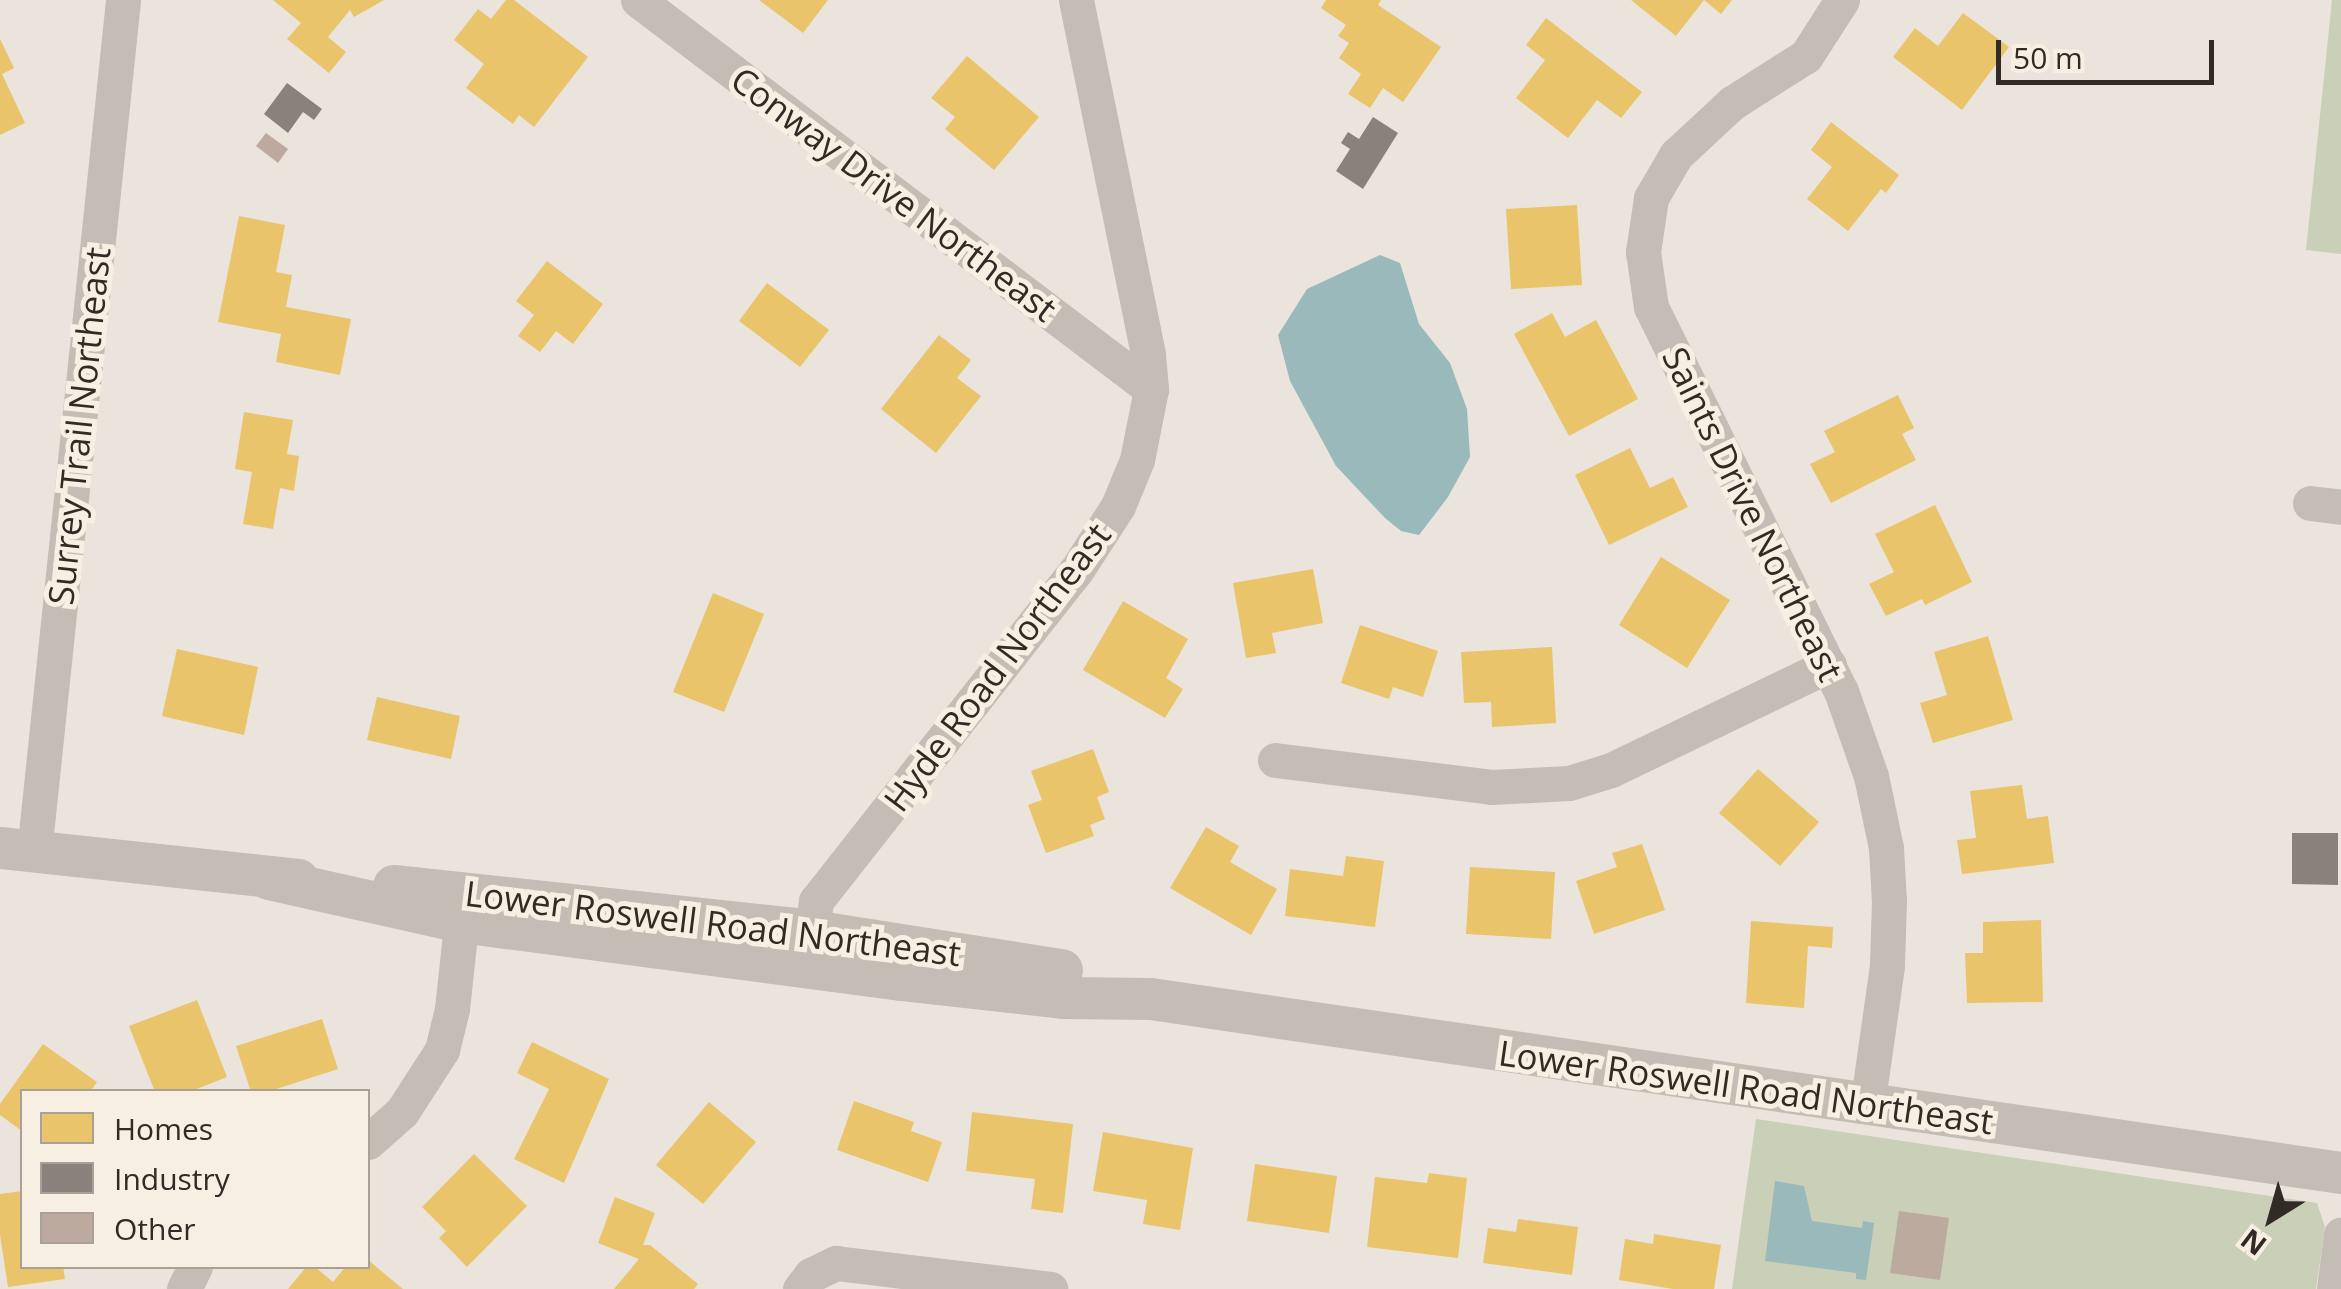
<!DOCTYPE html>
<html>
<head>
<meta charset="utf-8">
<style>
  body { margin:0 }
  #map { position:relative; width:2341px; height:1289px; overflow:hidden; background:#eae4dd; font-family:"Open Sans",sans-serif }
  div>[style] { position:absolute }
  .green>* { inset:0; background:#cacfb7 }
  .water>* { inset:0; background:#9ab9ba }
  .homes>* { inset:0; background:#e9c46a }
  .industry>* { inset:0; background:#8a817c }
  .building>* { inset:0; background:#bdaa9f }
  .minor>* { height:35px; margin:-17.5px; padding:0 17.5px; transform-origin:17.5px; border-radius:17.5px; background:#c3bdb6 }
  .tertiary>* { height:42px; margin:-21px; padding:0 21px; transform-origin:21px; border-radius:21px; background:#c3bdb6 }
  span { translate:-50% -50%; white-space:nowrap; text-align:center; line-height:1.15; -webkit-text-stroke:10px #f8efe3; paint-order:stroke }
  .street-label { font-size:35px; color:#322a25 }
  .legend { position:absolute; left:20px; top:1089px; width:350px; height:180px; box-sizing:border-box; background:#f8efe3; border:2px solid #a9a097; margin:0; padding:12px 18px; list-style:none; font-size:30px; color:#322a25 }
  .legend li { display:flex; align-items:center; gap:20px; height:50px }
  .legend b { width:50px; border:2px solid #a9a097 }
  .north { position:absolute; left:2221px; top:1169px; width:100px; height:100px; -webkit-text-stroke:8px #f8efe3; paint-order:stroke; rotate:217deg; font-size:28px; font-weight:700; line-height:40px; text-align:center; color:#322a25 }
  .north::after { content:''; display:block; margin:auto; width:35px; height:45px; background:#322a25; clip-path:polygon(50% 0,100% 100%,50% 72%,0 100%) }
  .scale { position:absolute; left:1996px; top:40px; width:218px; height:45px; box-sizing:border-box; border:5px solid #322a25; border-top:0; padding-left:12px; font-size:30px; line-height:35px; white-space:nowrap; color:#322a25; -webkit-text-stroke:8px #f8efe3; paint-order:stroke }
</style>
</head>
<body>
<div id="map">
  <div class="green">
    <i style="clip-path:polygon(2332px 0,2341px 0,2341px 254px,2306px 250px)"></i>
    <i style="clip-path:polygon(1756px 1119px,2317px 1203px,2325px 1227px,2316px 1289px,1732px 1289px)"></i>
  </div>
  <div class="water">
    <i style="clip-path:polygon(1380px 255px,1400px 263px,1419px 324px,1450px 363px,1467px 409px,1470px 457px,1448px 497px,1419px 535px,1401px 531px,1385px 518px,1336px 466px,1290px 381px,1278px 335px,1307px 289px)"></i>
    <i style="clip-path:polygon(1775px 1181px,1804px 1186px,1812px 1221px,1862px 1228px,1863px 1221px,1874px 1223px,1866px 1280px,1856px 1279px,1856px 1273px,1765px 1261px)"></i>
  </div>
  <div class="homes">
    <i style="clip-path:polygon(273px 0,384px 0,354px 17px,350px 10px,328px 37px,346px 52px,329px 73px,287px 39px,301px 23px)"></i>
    <i style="clip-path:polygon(506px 0,514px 0,588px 57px,534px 127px,519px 115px,513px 124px,466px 88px,484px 64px,454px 40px,478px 9px,491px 19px)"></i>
    <i style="clip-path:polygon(759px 0,828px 0,803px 33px)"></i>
    <i style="clip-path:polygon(1326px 0,1381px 0,1378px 5px,1441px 47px,1403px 102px,1383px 88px,1370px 108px,1348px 94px,1361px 74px,1339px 58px,1349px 43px,1338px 36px,1346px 25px,1321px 8px)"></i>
    <i style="clip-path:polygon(1631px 0,1732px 0,1721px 14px,1704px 0,1676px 36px)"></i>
    <i style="clip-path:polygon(1963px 13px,2009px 47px,1962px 110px,1893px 57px,1915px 28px,1938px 46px)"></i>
    <i style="clip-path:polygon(1546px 18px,1642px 92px,1621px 118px,1597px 100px,1568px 138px,1516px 98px,1545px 60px,1526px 45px)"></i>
    <i style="clip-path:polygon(0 39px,14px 68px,2px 74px,25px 123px,0 135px)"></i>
    <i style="clip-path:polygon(967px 56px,1039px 117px,994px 170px,945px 129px,955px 117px,931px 98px)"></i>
    <i style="clip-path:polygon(1831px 122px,1899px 175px,1886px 193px,1881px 189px,1848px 231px,1807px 199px,1832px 167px,1811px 150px)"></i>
    <i style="clip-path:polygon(1577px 205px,1582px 285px,1511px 289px,1506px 209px)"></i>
    <i style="clip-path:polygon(239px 216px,285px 225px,276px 272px,292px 275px,286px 307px,351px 319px,340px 375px,276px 362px,281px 334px,218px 322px)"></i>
    <i style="clip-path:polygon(547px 261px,603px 304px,573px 344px,556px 331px,540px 352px,518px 336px,534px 315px,516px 301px)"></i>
    <i style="clip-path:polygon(767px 283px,829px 330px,800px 367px,739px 321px)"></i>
    <i style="clip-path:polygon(1552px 313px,1565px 337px,1596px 320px,1638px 399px,1569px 436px,1514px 334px)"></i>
    <i style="clip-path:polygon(939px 335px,971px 360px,957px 378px,981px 396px,936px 453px,881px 409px)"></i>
    <i style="clip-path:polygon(1898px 395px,1914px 428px,1902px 434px,1916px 460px,1831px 503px,1810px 464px,1835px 452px,1824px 431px)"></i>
    <i style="clip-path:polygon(244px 412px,293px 420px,287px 454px,299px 456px,294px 491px,280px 488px,273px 529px,243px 524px,252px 472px,235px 469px)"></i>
    <i style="clip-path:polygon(1630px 448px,1650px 488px,1673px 477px,1688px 507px,1609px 545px,1575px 475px)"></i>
    <i style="clip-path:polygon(1935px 505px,1972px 582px,1925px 605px,1922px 599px,1886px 616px,1869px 584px,1894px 572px,1875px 534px)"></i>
    <i style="clip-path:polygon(1661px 557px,1730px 600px,1687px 668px,1619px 625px)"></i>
    <i style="clip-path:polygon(1313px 569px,1323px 623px,1272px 633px,1276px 653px,1246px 658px,1233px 583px)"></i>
    <i style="clip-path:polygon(713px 593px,764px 614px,724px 712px,673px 692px)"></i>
    <i style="clip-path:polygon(1123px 601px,1188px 639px,1166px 678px,1183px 689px,1165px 718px,1083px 670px)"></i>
    <i style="clip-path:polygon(1360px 625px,1438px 651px,1423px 697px,1393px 687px,1389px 699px,1341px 683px)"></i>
    <i style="clip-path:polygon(1988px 636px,2013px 720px,1933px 743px,1920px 703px,1947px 695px,1934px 652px)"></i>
    <i style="clip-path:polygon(1552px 647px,1556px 723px,1492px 727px,1491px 702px,1464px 703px,1461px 652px)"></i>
    <i style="clip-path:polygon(177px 649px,258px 667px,244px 735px,162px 716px)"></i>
    <i style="clip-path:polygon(377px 697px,460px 716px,451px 759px,367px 740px)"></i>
    <i style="clip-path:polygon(1093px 749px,1109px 792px,1097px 797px,1105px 819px,1090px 825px,1094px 836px,1046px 853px,1028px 805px,1042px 800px,1031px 771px)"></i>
    <i style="clip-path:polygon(1758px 769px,1819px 822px,1780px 866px,1719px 813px)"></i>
    <i style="clip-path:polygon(2022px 785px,2027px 819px,2048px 816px,2054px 863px,1962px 874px,1957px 840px,1976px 838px,1970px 791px)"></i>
    <i style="clip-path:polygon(1206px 827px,1239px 846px,1230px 862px,1277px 889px,1251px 935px,1170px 888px)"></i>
    <i style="clip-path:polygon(1642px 844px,1665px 910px,1594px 934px,1576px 881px,1617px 867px,1612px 853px)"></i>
    <i style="clip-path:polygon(1346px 856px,1384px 861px,1375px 927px,1285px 916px,1290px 869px,1343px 876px)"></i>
    <i style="clip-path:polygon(1470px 867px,1555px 872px,1551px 939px,1466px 934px)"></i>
    <i style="clip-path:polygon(2041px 920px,2043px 1002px,1967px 1003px,1965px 953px,1983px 953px,1983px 922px)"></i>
    <i style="clip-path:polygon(1751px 921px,1833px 927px,1832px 948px,1808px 946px,1804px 1008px,1746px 1003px)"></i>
    <i style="clip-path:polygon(197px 1000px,227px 1077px,189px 1092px,155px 1092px,129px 1026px)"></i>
    <i style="clip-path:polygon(322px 1019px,338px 1069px,267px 1092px,251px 1092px,236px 1046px)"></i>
    <i style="clip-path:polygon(532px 1042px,609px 1079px,564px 1183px,514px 1159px,549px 1089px,517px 1073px)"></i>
    <i style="clip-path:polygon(43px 1044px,97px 1082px,90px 1092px,22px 1092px,22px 1131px,0 1115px,0 1104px)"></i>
    <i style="clip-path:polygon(854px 1101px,914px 1122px,911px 1131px,942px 1142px,928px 1182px,837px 1150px)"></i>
    <i style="clip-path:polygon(709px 1102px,756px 1142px,703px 1204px,656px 1165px)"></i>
    <i style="clip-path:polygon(972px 1112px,1073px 1124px,1063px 1213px,1031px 1209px,1035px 1179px,966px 1171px)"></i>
    <i style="clip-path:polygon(1103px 1132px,1193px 1148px,1180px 1230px,1143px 1224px,1147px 1200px,1093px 1191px)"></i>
    <i style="clip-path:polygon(474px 1154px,527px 1206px,467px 1267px,439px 1238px,446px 1231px,422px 1207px)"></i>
    <i style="clip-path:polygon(1255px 1164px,1337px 1176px,1329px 1233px,1247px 1221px)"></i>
    <i style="clip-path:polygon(1429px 1173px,1467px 1178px,1458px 1258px,1367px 1247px,1375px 1177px,1427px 1183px)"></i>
    <i style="clip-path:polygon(22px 1191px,22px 1266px,63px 1266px,65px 1279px,8px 1287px,0 1235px,0 1194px)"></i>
    <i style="clip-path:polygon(615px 1197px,655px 1213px,643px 1245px,650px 1245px,698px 1284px,694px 1289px,614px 1289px,639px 1259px,598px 1243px)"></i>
    <i style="clip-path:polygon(1518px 1219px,1578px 1227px,1572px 1275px,1483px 1263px,1488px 1228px,1516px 1232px)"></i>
    <i style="clip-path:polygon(1654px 1234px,1721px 1245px,1714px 1289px,1673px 1289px,1619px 1280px,1625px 1239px,1653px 1244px)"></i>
    <i style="clip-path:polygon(368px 1260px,403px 1289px,288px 1289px,307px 1266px,314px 1266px,333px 1282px,346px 1266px,368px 1266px)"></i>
  </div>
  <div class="industry">
    <i style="clip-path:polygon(287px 83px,322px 109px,314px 120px,303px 112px,288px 133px,264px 114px)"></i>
    <i style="clip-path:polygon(1373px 117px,1398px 133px,1363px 189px,1336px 171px,1350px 149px,1341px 143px,1348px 132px,1359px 139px)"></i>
    <i style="clip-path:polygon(2292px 833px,2338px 833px,2338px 885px,2292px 884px)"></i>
  </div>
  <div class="building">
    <i style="clip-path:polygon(266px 133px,288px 149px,278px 163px,256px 146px)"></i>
    <i style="clip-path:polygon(1899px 1211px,1949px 1218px,1940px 1280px,1890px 1273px)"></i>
  </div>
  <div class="minor">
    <i style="left:638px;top:0;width:644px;rotate:37.17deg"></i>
    <i style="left:1842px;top:0;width:67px;rotate:122.7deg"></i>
    <i style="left:1806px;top:56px;width:88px;rotate:147.6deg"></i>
    <i style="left:1732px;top:103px;width:76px;rotate:137.1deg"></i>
    <i style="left:1676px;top:155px;width:50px;rotate:120.2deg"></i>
    <i style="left:1651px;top:198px;width:55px;rotate:98.4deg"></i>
    <i style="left:1643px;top:252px;width:56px;rotate:81.7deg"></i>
    <i style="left:1651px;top:307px;width:428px;rotate:63.7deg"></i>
    <i style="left:1841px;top:691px;width:90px;rotate:70.6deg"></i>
    <i style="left:1871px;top:776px;width:74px;rotate:78.2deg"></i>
    <i style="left:1886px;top:848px;width:53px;rotate:86.8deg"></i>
    <i style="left:1889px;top:901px;width:65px;rotate:91.8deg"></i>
    <i style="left:1887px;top:966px;width:141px;rotate:98.1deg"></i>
    <i style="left:2310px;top:503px;width:31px;rotate:7deg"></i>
    <i style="left:1275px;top:760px;width:218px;rotate:7.1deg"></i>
    <i style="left:1491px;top:787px;width:78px;rotate:-2.9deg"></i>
    <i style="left:1569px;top:783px;width:44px;rotate:-17.2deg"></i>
    <i style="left:1611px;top:770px;width:242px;rotate:-25.7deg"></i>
    <i style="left:34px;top:853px;width:858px;rotate:-84.04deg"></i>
    <i style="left:808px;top:958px;width:58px;rotate:-82deg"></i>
    <i style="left:816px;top:901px;width:420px;rotate:-51.8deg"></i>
    <i style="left:1076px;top:571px;width:77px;rotate:-57.1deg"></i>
    <i style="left:1118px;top:506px;width:50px;rotate:-67.6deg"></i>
    <i style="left:1137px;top:460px;width:72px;rotate:-78.8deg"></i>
    <i style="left:1151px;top:389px;width:35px;rotate:-95deg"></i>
    <i style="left:1148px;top:354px;width:361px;rotate:-101.5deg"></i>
    <i style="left:368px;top:1142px;width:45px;rotate:-41.4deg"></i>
    <i style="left:402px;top:1112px;width:74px;rotate:-57.2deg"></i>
    <i style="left:442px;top:1050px;width:42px;rotate:-76.3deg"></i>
    <i style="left:452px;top:1009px;width:114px;rotate:-83.9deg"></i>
    <i style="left:184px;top:1289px;width:25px;rotate:-64deg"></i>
    <i style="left:800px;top:1289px;width:18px;rotate:-52deg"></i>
    <i style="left:811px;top:1275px;width:28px;rotate:-26deg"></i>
    <i style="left:836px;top:1263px;width:216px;rotate:6.9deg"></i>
    <i style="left:2334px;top:1289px;width:55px;rotate:-82.7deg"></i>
  </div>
  <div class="tertiary">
    <i style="left:0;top:848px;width:300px;rotate:6.1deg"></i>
    <i style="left:269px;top:879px;width:197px;rotate:12.6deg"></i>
    <i style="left:461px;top:922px;width:444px;rotate:7.5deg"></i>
    <i style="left:901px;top:980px;width:163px;rotate:6.3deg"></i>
    <i style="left:1063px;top:998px;width:88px;rotate:0.7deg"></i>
    <i style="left:1151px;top:999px;width:1203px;rotate:8.32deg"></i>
    <i style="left:394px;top:886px;width:420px;rotate:6.1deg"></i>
    <i style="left:812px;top:931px;width:253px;rotate:8.9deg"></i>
  </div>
  <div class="street-label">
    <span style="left:894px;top:194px;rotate:37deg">Conway Drive Northeast</span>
    <span style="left:79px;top:426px;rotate:-84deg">Surrey Trail Northeast</span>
    <span style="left:1753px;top:514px;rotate:64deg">Saints Drive Northeast</span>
    <span style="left:997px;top:667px;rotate:-53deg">Hyde Road Northeast</span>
    <span style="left:713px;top:923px;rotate:7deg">Lower Roswell Road Northeast</span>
    <span style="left:1746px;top:1087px;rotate:8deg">Lower Roswell Road Northeast</span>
  </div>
  <ul class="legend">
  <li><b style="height:28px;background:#e9c46a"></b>Homes</li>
  <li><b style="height:28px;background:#8a817c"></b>Industry</li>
  <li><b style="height:28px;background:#bdaa9f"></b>Other</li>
  </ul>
  <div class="north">N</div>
  <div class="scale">50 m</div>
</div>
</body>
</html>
